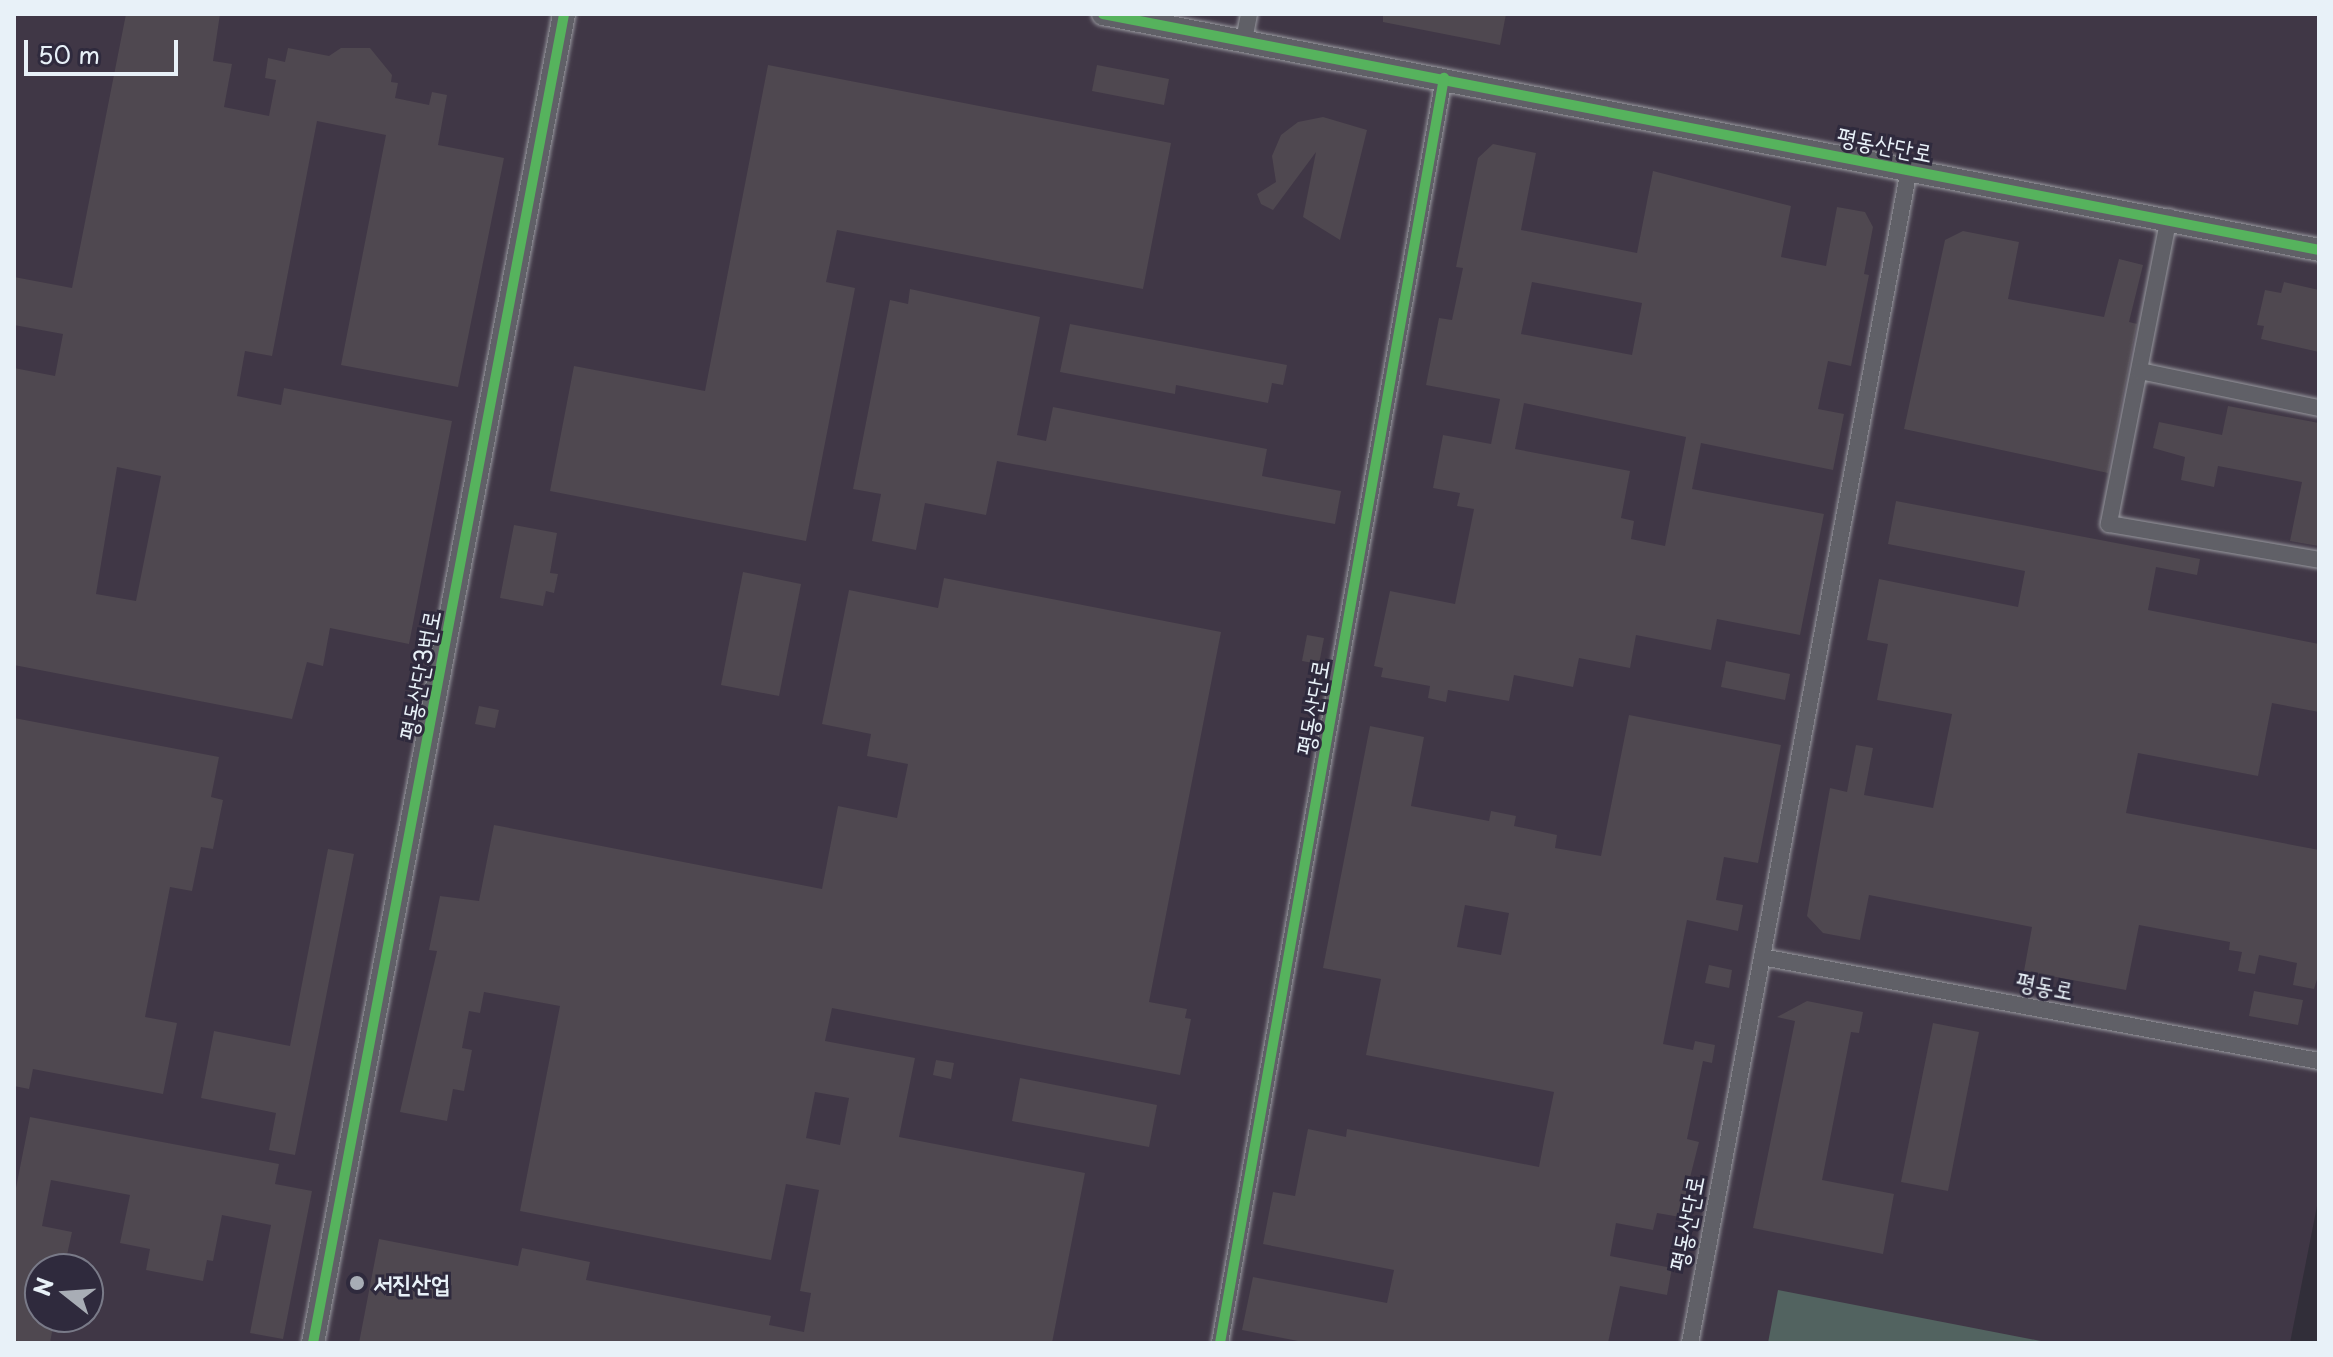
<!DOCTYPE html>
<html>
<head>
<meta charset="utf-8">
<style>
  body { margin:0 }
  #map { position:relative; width:2333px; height:1357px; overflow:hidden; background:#312e39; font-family:"Playpen Sans","Poor Story",sans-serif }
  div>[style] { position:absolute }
  .built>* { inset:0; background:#403746 }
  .green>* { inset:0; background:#526360 }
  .building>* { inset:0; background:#4f4850 }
  .roads { filter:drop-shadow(0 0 2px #98999f) drop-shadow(0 0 2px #98999f) }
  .minor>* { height:16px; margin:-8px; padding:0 8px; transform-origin:8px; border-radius:8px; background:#606067 }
  .tertiary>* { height:22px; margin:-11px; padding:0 11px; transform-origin:11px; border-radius:11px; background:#606067 }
  .cycleway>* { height:10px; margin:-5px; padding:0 5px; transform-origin:5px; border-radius:5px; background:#56b35d }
  .dots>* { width:22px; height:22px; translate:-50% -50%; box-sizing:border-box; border:4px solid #2f2a3d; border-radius:50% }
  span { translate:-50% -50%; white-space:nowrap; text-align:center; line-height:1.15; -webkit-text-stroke:6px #2f2a3d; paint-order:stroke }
  .street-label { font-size:24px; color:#e8f1f8 }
  .poi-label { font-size:24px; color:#e8f1f8; font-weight:700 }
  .left { translate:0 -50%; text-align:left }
  .frame { position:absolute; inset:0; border:16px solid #e8f1f8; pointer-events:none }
  .north { position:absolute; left:24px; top:1253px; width:80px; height:80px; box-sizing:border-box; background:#2f2a3d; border:2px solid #797a88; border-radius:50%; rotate:287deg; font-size:22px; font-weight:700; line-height:32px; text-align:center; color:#e8f1f8 }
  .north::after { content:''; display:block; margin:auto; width:28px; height:36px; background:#a8adb5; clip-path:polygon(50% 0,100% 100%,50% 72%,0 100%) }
  .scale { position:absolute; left:24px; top:40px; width:154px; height:36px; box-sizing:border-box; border:4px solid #e8f1f8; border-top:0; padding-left:10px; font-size:24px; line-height:28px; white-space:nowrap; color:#e8f1f8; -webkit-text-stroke:6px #2f2a3d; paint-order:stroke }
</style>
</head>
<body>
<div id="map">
  <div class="built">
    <i style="clip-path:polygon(evenodd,14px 14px,2319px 14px,2319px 1196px,2290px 1343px,14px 1343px,14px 14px,40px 1269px,88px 1269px,88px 1317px,40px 1317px,40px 1269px)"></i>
  </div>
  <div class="green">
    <i style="clip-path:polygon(1778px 1290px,2051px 1343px,1768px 1343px)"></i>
  </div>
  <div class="building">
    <i style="clip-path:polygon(evenodd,126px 14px,220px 14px,213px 61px,232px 64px,224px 107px,269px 116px,276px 80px,265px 78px,268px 58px,285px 62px,288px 48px,329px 56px,341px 48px,370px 48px,392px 75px,391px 82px,398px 83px,395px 98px,429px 105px,432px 92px,447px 95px,438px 145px,504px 158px,458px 387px,341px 365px,386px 135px,317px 121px,272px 356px,245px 351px,237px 396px,281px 405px,284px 388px,452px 421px,409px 644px,330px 628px,323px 666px,307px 662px,292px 719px,14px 665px,14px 368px,55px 376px,63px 334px,14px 325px,14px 277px,72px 288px,126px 14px,117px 467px,161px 476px,136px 601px,96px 594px,117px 467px)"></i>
    <i style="clip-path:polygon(1383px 14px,1506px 14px,1500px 45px,1383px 22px)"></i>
    <i style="clip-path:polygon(768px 65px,1171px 143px,1143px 289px,837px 230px,826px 282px,855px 288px,806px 541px,550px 491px,574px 366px,705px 391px)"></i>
    <i style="clip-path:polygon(1097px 65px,1169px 79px,1164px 105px,1092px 91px)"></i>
    <i style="clip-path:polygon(1323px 117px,1367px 130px,1340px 240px,1303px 217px,1316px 152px,1273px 210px,1261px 204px,1257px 194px,1276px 182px,1272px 156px,1281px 135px,1298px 122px)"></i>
    <i style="clip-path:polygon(evenodd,1493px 144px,1536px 153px,1521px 230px,1637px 253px,1653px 171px,1791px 206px,1781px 257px,1826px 266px,1837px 207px,1865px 212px,1873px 227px,1864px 274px,1869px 275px,1851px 366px,1828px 361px,1818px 409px,1844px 414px,1833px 470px,1701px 443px,1692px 489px,1824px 514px,1800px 635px,1717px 619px,1711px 650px,1636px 635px,1630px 668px,1579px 658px,1573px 687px,1514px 675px,1509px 701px,1448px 690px,1446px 702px,1428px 698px,1430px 686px,1381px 677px,1383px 668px,1374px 666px,1390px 591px,1455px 604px,1474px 509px,1457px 506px,1460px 493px,1433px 488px,1443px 435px,1491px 444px,1500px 399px,1426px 385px,1439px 318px,1452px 320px,1463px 268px,1456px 267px,1478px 158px,1493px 144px,1532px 282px,1642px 303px,1632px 355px,1521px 334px,1532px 282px,1493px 144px,1524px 403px,1686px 437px,1665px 546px,1631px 539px,1634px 521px,1621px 518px,1630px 471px,1515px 449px,1524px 403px)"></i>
    <i style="clip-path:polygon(1963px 231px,2019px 242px,2008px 299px,2104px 317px,2119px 259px,2143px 265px,2129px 322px,2137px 324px,2108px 473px,1904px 429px,1945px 240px)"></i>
    <i style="clip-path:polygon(2284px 282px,2319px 290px,2319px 352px,2261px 339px,2264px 326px,2257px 325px,2265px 290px,2281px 293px)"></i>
    <i style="clip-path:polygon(910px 289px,1040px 317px,1017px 435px,1046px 441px,1053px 407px,1267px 449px,1262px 476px,1341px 491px,1335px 524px,997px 461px,986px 515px,925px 503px,916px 550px,872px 541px,881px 494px,853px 489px,890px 300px,908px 304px)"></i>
    <i style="clip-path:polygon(1070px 324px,1287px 365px,1283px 385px,1272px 383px,1268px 403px,1176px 385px,1175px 394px,1060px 372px)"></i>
    <i style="clip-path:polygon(2228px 406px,2319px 423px,2319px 546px,2290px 541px,2302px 482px,2218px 466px,2214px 487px,2181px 480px,2185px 457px,2153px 448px,2159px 422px,2222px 435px)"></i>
    <i style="clip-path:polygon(1896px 501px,2200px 559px,2197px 575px,2156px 567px,2148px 610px,2319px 644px,2319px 712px,2272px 703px,2258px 776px,2138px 753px,2126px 813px,2319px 850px,2319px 973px,2314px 989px,2293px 985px,2297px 963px,2259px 955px,2255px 974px,2238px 971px,2242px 952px,2229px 950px,2230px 942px,2139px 925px,2126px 990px,2024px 971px,2032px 927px,1869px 895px,1860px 940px,1823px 933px,1807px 916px,1830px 788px,1847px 792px,1856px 745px,1873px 748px,1864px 795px,1933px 808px,1952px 714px,1877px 700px,1888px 644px,1867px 640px,1879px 579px,2018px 607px,2025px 571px,1888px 544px)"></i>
    <i style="clip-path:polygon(514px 525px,557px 533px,550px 573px,558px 574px,554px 593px,546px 591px,543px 606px,500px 598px)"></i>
    <i style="clip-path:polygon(743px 572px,801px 584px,779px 696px,721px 685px)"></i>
    <i style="clip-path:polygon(evenodd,944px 578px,1221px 632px,1149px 1002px,1187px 1009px,1185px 1018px,1191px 1019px,1180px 1075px,832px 1008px,825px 1041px,915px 1058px,899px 1137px,1085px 1173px,1052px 1343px,359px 1343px,379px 1239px,518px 1266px,522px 1248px,590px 1262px,586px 1280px,771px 1316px,769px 1325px,804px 1332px,811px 1293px,800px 1291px,819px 1190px,786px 1184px,771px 1260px,520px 1211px,560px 1006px,484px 992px,480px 1013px,469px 1011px,462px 1048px,472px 1050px,464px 1091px,453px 1089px,447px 1121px,400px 1112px,437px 951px,429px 950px,440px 896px,479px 901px,494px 825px,822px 889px,838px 806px,897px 818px,908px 764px,867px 756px,871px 734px,822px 724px,849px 590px,938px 608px,944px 578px,815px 1092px,849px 1098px,840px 1145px,806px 1138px,815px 1092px)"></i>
    <i style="clip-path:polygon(1307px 635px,1324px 638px,1319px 664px,1302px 661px)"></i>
    <i style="clip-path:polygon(1726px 661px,1790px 674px,1785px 700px,1721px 687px)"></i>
    <i style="clip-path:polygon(479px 706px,499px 710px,495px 728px,475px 724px)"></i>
    <i style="clip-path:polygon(evenodd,1629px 715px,1781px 745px,1758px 863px,1724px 857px,1716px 900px,1743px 905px,1738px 931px,1687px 920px,1663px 1044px,1693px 1050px,1695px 1041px,1715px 1045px,1712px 1063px,1703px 1061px,1687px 1139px,1699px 1142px,1680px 1217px,1657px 1213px,1653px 1230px,1616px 1223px,1610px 1256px,1672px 1268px,1667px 1295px,1620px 1286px,1608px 1343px,1308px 1343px,1242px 1330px,1253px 1277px,1387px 1303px,1394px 1270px,1263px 1244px,1273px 1192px,1295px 1196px,1308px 1129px,1346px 1137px,1347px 1129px,1539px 1167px,1544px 1141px,1554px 1092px,1366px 1055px,1381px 979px,1323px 968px,1370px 726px,1424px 737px,1411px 806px,1489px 821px,1491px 811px,1516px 816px,1514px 826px,1557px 835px,1555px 848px,1601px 856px,1629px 715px,1465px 905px,1509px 913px,1501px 955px,1457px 947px,1465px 905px)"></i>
    <i style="clip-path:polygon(14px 718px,219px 757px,211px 797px,223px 800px,213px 849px,201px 847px,192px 891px,170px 887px,145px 1017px,177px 1023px,163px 1094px,33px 1069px,29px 1089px,14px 1086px)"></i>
    <i style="clip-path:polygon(328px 849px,354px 854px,295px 1155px,269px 1150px,276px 1113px,201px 1098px,214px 1031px,290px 1046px)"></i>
    <i style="clip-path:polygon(1709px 965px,1732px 970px,1729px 988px,1705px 983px)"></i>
    <i style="clip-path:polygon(2254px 991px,2303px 1000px,2298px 1025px,2249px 1016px)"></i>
    <i style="clip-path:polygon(1807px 1001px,1863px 1012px,1859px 1033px,1851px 1032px,1822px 1180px,1894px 1194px,1883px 1254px,1753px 1228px,1795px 1021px,1777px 1017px)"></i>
    <i style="clip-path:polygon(1933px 1023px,1979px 1032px,1948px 1191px,1901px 1182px)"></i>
    <i style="clip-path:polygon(936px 1060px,954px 1063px,951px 1079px,933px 1075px)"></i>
    <i style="clip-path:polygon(1020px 1078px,1157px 1105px,1149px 1147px,1012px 1121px)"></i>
    <i style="clip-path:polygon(30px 1117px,279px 1164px,275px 1184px,312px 1191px,283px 1339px,250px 1333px,271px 1225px,222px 1215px,213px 1261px,207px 1260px,203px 1281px,146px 1270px,150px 1249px,120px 1243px,130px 1195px,51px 1180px,42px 1226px,72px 1232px,64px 1269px,40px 1269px,40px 1318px,54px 1321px,50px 1343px,14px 1343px,14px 1198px)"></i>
  </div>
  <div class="roads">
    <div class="minor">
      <i style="left:1244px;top:40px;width:26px;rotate:-79deg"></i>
      <i style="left:2169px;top:217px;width:313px;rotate:101.1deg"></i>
      <i style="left:2109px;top:524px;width:213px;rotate:9.7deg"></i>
      <i style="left:2140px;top:371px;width:183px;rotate:11.7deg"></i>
      <i style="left:1762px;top:957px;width:567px;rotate:10.58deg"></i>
      <i style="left:1220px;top:1343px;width:1285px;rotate:-79.96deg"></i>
      <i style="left:1690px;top:1343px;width:1194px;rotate:-79.43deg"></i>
    </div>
    <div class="tertiary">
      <i style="left:1103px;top:14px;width:1239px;rotate:10.98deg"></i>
      <i style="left:313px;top:1343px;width:1352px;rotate:-79.3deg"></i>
    </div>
  </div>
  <div class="cycleway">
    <i style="left:1103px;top:14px;width:1239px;rotate:10.98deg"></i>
    <i style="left:313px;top:1343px;width:1352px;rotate:-79.3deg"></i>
    <i style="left:1220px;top:1343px;width:1285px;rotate:-79.96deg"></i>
  </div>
  <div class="dots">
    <i style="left:357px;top:1283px;background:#a8adb5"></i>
  </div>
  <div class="street-label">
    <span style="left:1885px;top:144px;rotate:11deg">평동산단로</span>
    <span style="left:419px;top:675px;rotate:-79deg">평동산단3번로</span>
    <span style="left:1312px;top:707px;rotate:-80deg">평동산단로</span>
    <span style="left:2045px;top:985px;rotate:11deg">평동로</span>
    <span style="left:1686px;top:1223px;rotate:-79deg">평동산단로</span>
  </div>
  <div class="poi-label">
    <span class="left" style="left:373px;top:1283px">서진산업</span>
  </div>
  <div class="frame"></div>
  <div class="north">N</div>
  <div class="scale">50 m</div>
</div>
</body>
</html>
